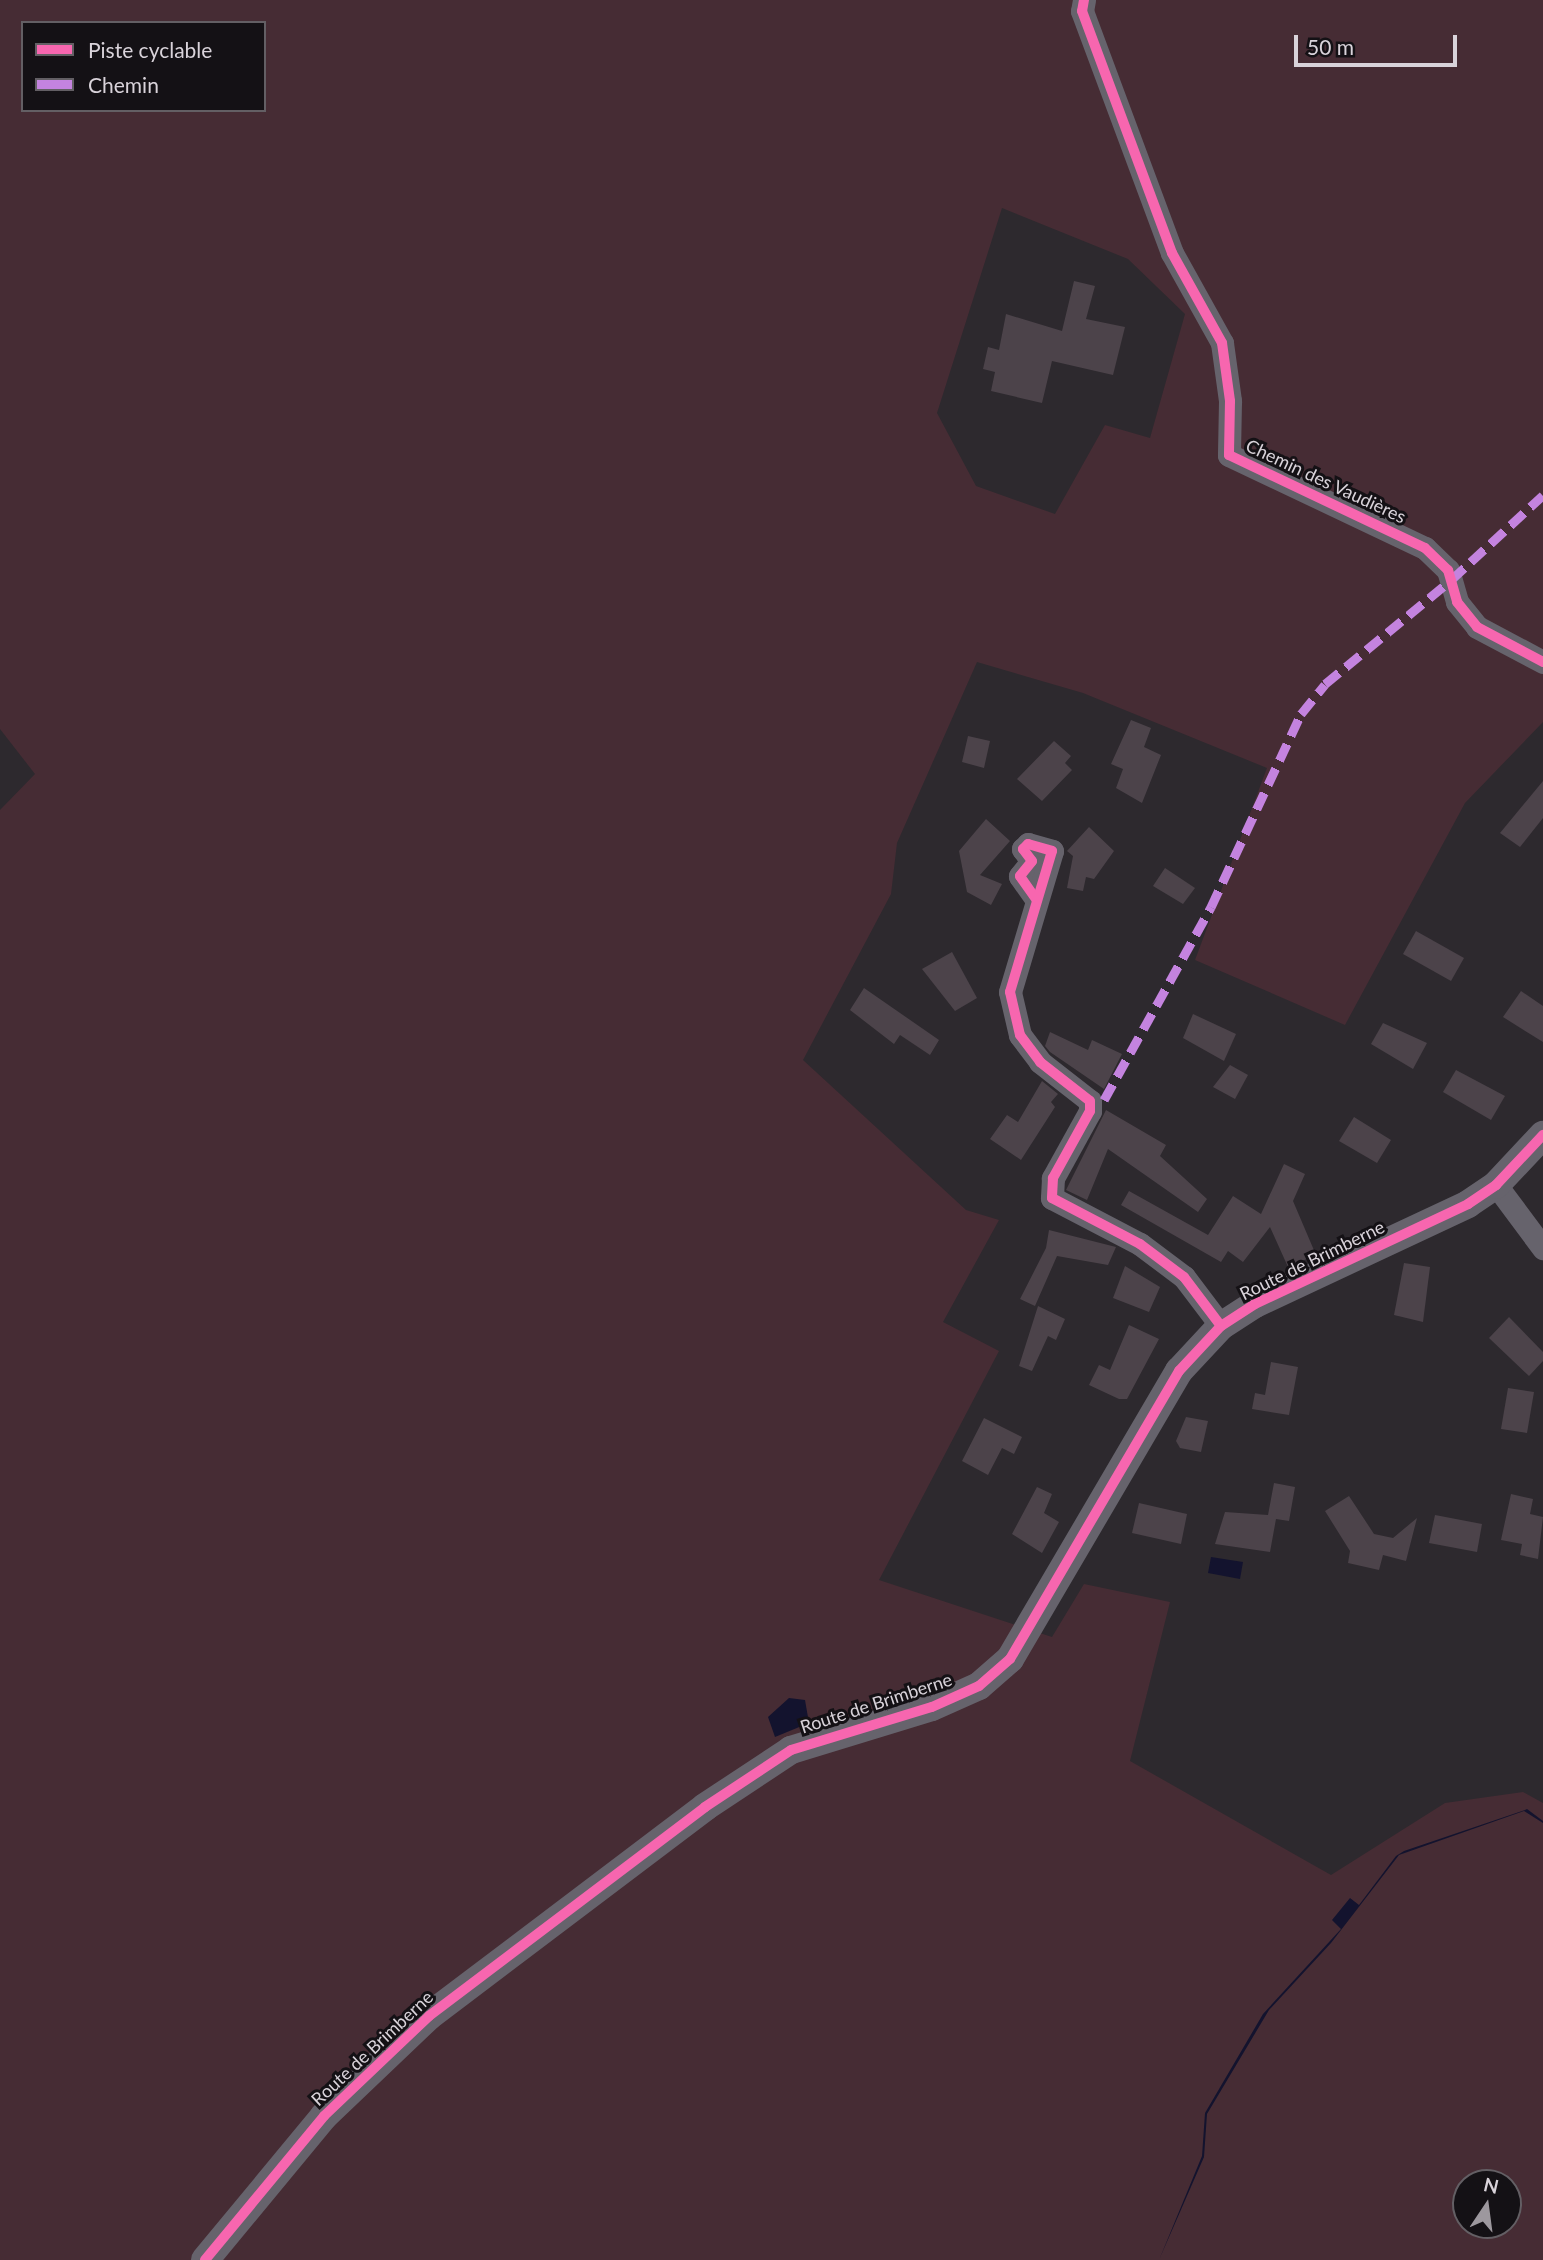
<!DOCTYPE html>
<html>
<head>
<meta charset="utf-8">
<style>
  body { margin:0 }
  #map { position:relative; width:1543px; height:2260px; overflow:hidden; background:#2d292e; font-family:Lato,sans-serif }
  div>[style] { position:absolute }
  .green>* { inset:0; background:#462c34 }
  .water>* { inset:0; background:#13132e }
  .building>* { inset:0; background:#4c434a }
  .minor>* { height:23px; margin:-11.5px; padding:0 11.5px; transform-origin:11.5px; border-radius:11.5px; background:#66636c }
  .tertiary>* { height:28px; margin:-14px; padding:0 14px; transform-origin:14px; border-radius:14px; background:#66636c }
  .quiet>* { height:9px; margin-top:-4.5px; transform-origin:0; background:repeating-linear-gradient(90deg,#c483df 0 18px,transparent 0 27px) }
  .cycleway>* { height:10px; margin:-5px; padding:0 5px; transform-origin:5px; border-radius:5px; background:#f766af }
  span { translate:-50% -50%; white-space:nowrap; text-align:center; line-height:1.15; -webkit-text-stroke:6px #141115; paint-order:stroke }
  .street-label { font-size:18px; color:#d9d3da }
  .legend { position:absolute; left:21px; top:21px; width:245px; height:91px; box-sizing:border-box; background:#141115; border:2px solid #635f64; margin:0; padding:9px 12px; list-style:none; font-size:21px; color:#d9d3da }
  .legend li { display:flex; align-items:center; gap:14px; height:35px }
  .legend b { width:35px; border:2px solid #635f64 }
  .north { position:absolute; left:1452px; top:2169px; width:70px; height:70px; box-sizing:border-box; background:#141115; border:2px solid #635f64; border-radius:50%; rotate:13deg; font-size:19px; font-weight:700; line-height:28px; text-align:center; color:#d9d3da }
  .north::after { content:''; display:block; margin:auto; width:24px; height:32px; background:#9d989e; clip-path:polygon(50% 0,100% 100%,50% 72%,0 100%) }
  .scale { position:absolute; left:1294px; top:35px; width:163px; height:32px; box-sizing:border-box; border:4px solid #d9d3da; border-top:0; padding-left:9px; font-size:21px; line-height:24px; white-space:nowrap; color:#d9d3da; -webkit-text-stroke:5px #141115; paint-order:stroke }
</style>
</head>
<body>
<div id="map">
  <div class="green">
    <i style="clip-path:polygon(evenodd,0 0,1543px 0,1543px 722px,1465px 803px,1345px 1025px,1195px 960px,1267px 768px,1083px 693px,977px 662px,897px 843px,891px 894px,803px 1060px,966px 1210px,999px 1220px,943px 1322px,999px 1351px,879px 1580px,1052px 1637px,1084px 1584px,1170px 1602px,1130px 1761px,1331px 1875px,1445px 1803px,1523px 1792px,1543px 1803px,1543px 2260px,0 2260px,0 810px,35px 774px,0 729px,0 0,23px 23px,264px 23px,264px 110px,23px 110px,23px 23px,0 0,1002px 208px,1128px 259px,1185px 314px,1150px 438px,1105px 425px,1055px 514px,976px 486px,937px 413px,1002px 208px,0 0,1466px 2183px,1508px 2183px,1508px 2225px,1466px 2225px,1466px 2183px)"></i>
  </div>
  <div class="water">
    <i style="clip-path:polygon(1211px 1557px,1243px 1562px,1240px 1579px,1208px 1573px)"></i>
    <i style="clip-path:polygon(789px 1698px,805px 1700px,809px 1723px,775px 1737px,768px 1717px)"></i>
    <i style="clip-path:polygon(1525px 1810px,1527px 1809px,1543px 1821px,1543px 1823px,1524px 1811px,1399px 1855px,1331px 1943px,1269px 2010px,1207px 2114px,1204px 2157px,1159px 2260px,1202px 2156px,1205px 2113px,1263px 2014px,1341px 1929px,1332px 1920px,1350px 1898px,1359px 1905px,1396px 1856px,1404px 1851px)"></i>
  </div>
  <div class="building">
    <i style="clip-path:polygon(1074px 281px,1095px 286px,1086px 319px,1125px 327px,1113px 375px,1052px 361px,1042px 403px,991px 391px,995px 372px,983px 369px,988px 347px,999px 350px,1006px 314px,1062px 331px)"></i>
    <i style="clip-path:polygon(1131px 720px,1151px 728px,1144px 747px,1161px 755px,1142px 803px,1116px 788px,1123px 769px,1111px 764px)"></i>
    <i style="clip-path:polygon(968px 736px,990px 741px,984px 768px,962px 762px)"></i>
    <i style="clip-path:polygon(1054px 741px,1071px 756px,1065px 763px,1072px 770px,1042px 801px,1017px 779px)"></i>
    <i style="clip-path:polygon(1543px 781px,1543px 818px,1520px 847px,1500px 833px)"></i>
    <i style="clip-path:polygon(986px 819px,1010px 841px,980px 875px,1002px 884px,991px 905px,967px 892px,959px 851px)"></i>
    <i style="clip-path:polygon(1089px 827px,1114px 851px,1094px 879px,1086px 877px,1083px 891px,1067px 888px,1073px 856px,1067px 851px)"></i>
    <i style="clip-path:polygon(1165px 868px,1195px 888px,1183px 904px,1153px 886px)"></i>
    <i style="clip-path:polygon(1416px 931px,1464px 958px,1451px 981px,1403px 954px)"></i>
    <i style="clip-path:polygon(952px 952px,977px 998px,955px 1011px,922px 969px)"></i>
    <i style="clip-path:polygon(864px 988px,939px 1040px,930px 1055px,900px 1035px,894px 1044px,850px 1010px)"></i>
    <i style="clip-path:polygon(1521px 991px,1543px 1006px,1543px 1042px,1503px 1017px)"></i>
    <i style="clip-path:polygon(1193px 1014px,1236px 1034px,1224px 1061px,1183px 1038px)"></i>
    <i style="clip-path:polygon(1383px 1023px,1427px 1043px,1413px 1069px,1371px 1044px)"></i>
    <i style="clip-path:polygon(1050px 1032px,1088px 1050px,1092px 1040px,1122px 1054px,1104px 1089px,1050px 1052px,1045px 1046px)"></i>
    <i style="clip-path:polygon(1230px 1065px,1248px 1075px,1235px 1099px,1213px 1087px)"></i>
    <i style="clip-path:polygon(1456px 1070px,1505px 1096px,1491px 1120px,1443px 1092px)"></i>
    <i style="clip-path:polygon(1042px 1081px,1058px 1094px,1051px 1102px,1055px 1107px,1021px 1160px,990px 1139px,1007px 1115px,1018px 1122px)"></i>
    <i style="clip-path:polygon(1106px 1110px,1166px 1145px,1160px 1156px,1207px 1199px,1198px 1212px,1108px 1149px,1087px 1200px,1066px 1190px)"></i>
    <i style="clip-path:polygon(1354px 1117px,1391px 1140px,1377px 1163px,1339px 1141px)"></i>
    <i style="clip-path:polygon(1284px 1164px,1305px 1174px,1293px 1201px,1316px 1255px,1288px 1267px,1270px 1227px,1243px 1262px,1228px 1251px,1221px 1262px,1121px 1205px,1129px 1191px,1208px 1235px,1233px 1196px,1261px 1214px)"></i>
    <i style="clip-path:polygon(1049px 1230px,1116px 1247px,1108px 1265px,1057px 1256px,1035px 1306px,1020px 1299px,1046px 1248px)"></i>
    <i style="clip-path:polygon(1404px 1263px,1430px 1267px,1423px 1322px,1394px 1315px)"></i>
    <i style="clip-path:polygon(1125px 1266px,1160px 1287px,1149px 1312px,1113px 1298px)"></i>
    <i style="clip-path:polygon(1038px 1306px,1065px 1319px,1056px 1340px,1048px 1336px,1032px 1371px,1019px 1366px)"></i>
    <i style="clip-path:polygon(1509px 1317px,1543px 1352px,1543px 1361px,1529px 1376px,1489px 1338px)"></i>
    <i style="clip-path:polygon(1129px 1325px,1159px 1339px,1127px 1399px,1119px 1399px,1089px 1385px,1099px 1365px,1110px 1370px)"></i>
    <i style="clip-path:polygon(1271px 1362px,1298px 1367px,1289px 1415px,1252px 1409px,1255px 1393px,1265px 1395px)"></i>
    <i style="clip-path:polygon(1508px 1388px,1534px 1392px,1527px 1433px,1501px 1429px)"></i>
    <i style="clip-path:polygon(1186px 1417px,1208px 1421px,1201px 1452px,1180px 1448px,1176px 1441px)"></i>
    <i style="clip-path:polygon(984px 1418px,1022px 1437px,1014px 1454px,1002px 1448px,988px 1475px,962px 1461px)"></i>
    <i style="clip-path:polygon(1274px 1483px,1295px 1487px,1289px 1521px,1276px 1519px,1270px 1552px,1215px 1544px,1225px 1512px,1268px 1515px)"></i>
    <i style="clip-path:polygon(1037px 1487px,1052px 1494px,1044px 1513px,1059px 1522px,1042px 1553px,1012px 1534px)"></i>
    <i style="clip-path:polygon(1511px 1494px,1533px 1499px,1530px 1514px,1543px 1517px,1538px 1559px,1520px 1555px,1522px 1544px,1501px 1540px)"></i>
    <i style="clip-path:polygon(1349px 1496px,1374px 1534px,1393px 1538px,1417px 1518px,1406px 1561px,1383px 1555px,1379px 1570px,1348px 1563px,1350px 1551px,1325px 1511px)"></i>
    <i style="clip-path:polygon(1139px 1503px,1187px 1514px,1181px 1544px,1132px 1533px)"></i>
    <i style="clip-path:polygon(1435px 1515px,1482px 1524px,1477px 1552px,1429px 1543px)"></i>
  </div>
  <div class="minor">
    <i style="left:1084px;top:0;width:11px;rotate:100deg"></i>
    <i style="left:1082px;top:11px;width:258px;rotate:69.6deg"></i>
    <i style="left:1172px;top:253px;width:103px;rotate:60.9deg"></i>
    <i style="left:1222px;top:343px;width:59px;rotate:82.1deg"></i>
    <i style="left:1230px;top:401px;width:54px;rotate:91.1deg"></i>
    <i style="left:1229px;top:455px;width:217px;rotate:25.4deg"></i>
    <i style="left:1425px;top:548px;width:32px;rotate:44deg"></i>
    <i style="left:1448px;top:570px;width:33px;rotate:74deg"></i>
    <i style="left:1457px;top:602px;width:32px;rotate:51deg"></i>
    <i style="left:1477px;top:627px;width:75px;rotate:27.9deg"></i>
    <i style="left:1036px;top:899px;width:28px;rotate:-125deg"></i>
    <i style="left:1020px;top:876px;width:19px;rotate:-51deg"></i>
    <i style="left:1032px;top:861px;width:15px;rotate:-127deg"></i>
    <i style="left:1023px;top:849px;width:7px;rotate:-45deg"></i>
    <i style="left:1028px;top:844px;width:25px;rotate:16deg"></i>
    <i style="left:1052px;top:851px;width:147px;rotate:106.6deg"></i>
    <i style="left:1010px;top:992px;width:44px;rotate:76.9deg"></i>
    <i style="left:1020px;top:1035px;width:34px;rotate:53deg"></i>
    <i style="left:1040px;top:1062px;width:63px;rotate:38deg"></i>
    <i style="left:1090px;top:1101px;width:10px;rotate:90deg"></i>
    <i style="left:1090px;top:1111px;width:77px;rotate:118.9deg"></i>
    <i style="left:1053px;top:1178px;width:20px;rotate:93deg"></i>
    <i style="left:1052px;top:1198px;width:99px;rotate:27.6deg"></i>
    <i style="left:1140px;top:1244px;width:55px;rotate:36.9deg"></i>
    <i style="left:1184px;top:1277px;width:61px;rotate:52.9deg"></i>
    <i style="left:1496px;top:1185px;width:79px;rotate:53.3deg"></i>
  </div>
  <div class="tertiary">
    <i style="left:205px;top:2260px;width:187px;rotate:-50.4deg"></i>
    <i style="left:324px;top:2116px;width:145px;rotate:-43.6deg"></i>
    <i style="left:429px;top:2016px;width:346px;rotate:-37.1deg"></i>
    <i style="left:705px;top:1807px;width:103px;rotate:-33.5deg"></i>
    <i style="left:791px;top:1750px;width:147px;rotate:-17deg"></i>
    <i style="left:932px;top:1707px;width:51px;rotate:-24.1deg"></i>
    <i style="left:979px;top:1686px;width:41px;rotate:-41.1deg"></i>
    <i style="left:1010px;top:1659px;width:334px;rotate:-59.6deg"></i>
    <i style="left:1179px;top:1371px;width:62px;rotate:-47deg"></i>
    <i style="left:1221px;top:1326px;width:40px;rotate:-32.9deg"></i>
    <i style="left:1255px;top:1304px;width:235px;rotate:-25.1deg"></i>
    <i style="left:1468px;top:1204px;width:34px;rotate:-34deg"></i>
    <i style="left:1496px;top:1185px;width:69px;rotate:-46.8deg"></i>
  </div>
  <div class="quiet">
    <i style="left:1104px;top:1100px;width:221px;rotate:-61deg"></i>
    <i style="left:1211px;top:907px;width:213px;rotate:-65deg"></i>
    <i style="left:1301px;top:714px;width:38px;rotate:-51deg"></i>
    <i style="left:1325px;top:684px;width:163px;rotate:-39.5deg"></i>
    <i style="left:1451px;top:580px;width:125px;rotate:-42.7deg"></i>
  </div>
  <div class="cycleway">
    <i style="left:1084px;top:0;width:11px;rotate:100deg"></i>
    <i style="left:1082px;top:11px;width:258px;rotate:69.6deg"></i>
    <i style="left:1172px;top:253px;width:103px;rotate:60.9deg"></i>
    <i style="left:1222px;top:343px;width:59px;rotate:82.1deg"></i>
    <i style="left:1230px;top:401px;width:54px;rotate:91.1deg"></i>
    <i style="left:1229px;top:455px;width:217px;rotate:25.4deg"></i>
    <i style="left:1425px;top:548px;width:32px;rotate:44deg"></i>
    <i style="left:1448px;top:570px;width:33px;rotate:74deg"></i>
    <i style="left:1457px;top:602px;width:32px;rotate:51deg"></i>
    <i style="left:1477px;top:627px;width:75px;rotate:27.9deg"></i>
    <i style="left:1036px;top:899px;width:28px;rotate:-125deg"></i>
    <i style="left:1020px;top:876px;width:19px;rotate:-51deg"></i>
    <i style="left:1032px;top:861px;width:15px;rotate:-127deg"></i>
    <i style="left:1023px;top:849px;width:7px;rotate:-45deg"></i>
    <i style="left:1028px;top:844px;width:25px;rotate:16deg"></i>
    <i style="left:1052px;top:851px;width:147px;rotate:106.6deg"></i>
    <i style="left:1010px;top:992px;width:44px;rotate:76.9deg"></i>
    <i style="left:1020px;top:1035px;width:34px;rotate:53deg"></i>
    <i style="left:1040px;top:1062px;width:63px;rotate:38deg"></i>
    <i style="left:1090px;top:1101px;width:10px;rotate:90deg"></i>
    <i style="left:1090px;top:1111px;width:77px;rotate:118.9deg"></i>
    <i style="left:1053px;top:1178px;width:20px;rotate:93deg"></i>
    <i style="left:1052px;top:1198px;width:99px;rotate:27.6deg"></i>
    <i style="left:1140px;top:1244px;width:55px;rotate:36.9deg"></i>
    <i style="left:1184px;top:1277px;width:61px;rotate:52.9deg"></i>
    <i style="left:205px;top:2260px;width:187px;rotate:-50.4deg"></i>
    <i style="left:324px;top:2116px;width:145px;rotate:-43.6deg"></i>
    <i style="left:429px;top:2016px;width:346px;rotate:-37.1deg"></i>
    <i style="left:705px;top:1807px;width:103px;rotate:-33.5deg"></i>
    <i style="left:791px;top:1750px;width:147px;rotate:-17deg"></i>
    <i style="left:932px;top:1707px;width:51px;rotate:-24.1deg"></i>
    <i style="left:979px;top:1686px;width:41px;rotate:-41.1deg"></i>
    <i style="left:1010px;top:1659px;width:334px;rotate:-59.6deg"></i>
    <i style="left:1179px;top:1371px;width:62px;rotate:-47deg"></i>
    <i style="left:1221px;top:1326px;width:40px;rotate:-32.9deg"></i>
    <i style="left:1255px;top:1304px;width:235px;rotate:-25.1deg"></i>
    <i style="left:1468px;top:1204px;width:34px;rotate:-34deg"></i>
    <i style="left:1496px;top:1185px;width:69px;rotate:-46.8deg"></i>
  </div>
  <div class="street-label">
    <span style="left:1326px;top:481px;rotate:25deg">Chemin des Vaudières</span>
    <span style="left:1312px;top:1260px;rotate:-26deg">Route de Brimberne</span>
    <span style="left:876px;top:1703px;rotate:-18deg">Route de Brimberne</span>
    <span style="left:372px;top:2048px;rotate:-43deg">Route de Brimberne</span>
  </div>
  <ul class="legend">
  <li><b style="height:9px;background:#f766af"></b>Piste cyclable</li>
  <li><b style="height:9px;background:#c483df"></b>Chemin</li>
  </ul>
  <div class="north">N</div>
  <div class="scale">50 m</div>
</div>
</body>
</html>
